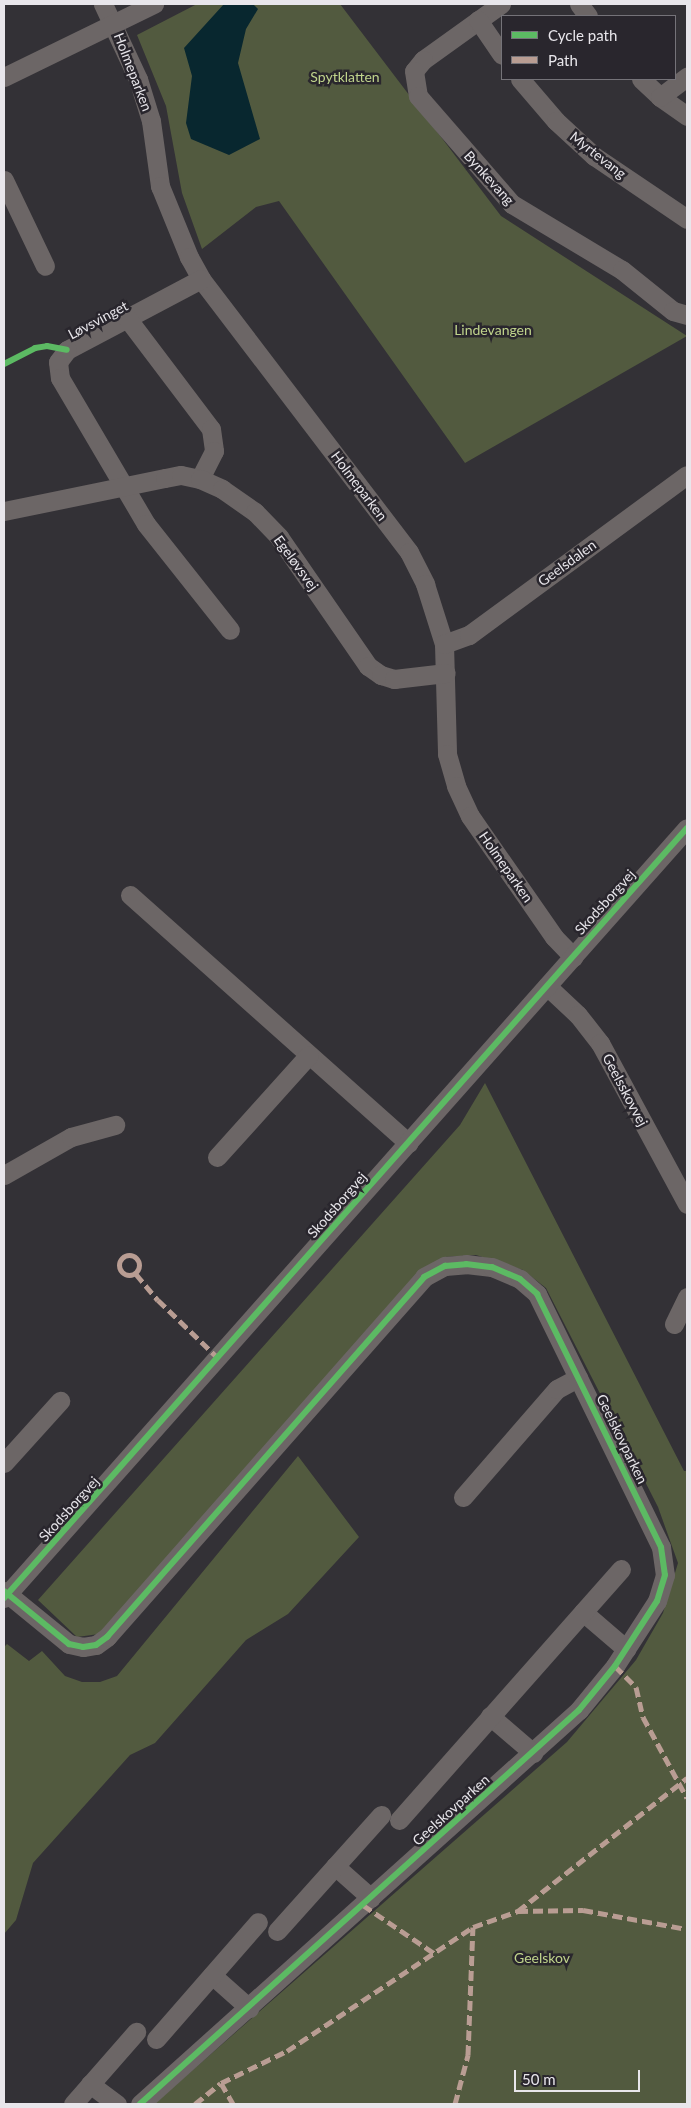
<!DOCTYPE html>
<html>
<head>
<meta charset="utf-8">
<style>
  body { margin:0 }
  #map { position:relative; width:691px; height:2108px; overflow:hidden; background:#333136; font-family:Lato,sans-serif }
  div>[style] { position:absolute }
  .green>* { inset:0; background:#525a3f }
  .water>* { inset:0; background:#08272f }
  .minor>* { height:19px; margin:-9.5px; padding:0 9.5px; transform-origin:9.5px; border-radius:9.5px; background:#6c6666 }
  .quiet>* { height:5px; margin-top:-2.5px; transform-origin:0; background:repeating-linear-gradient(90deg,#b99d93 0 10px,transparent 0 15px) }
  .quiet>.ring { margin:-2.5px; padding:0; box-sizing:content-box; background:none; border:5px solid #b99d93; border-radius:50% }
  .cycleway>* { height:6px; margin:-3px; padding:0 3px; transform-origin:3px; border-radius:3px; background:#5cba63 }
  span { translate:-50% -50%; white-space:nowrap; text-align:center; line-height:1.15; -webkit-text-stroke:5px #29262d; paint-order:stroke }
  .street-label { font-size:14px; color:#e8e6eb }
  .park-label { font-size:14px; color:#c0d48c }
  .frame { position:absolute; inset:0; border:5px solid #e8e6eb; pointer-events:none }
  .legend { position:absolute; left:501px; top:15px; width:175px; height:65px; box-sizing:border-box; background:#29262d; border:1px solid #757379; margin:0; padding:6px 9px; list-style:none; font-size:15px; color:#e8e6eb }
  .legend li { display:flex; align-items:center; gap:10px; height:25px }
  .legend b { width:25px; border:1px solid #757379 }
  .scale { position:absolute; left:514px; top:2070px; width:126px; height:22px; box-sizing:border-box; border:2px solid #e8e6eb; border-top:0; padding-left:6px; font-size:15px; line-height:18px; white-space:nowrap; color:#e8e6eb; -webkit-text-stroke:4px #29262d; paint-order:stroke }
</style>
</head>
<body>
<div id="map">
  <div class="green">
    <i style="clip-path:polygon(197px 4px,340px 4px,501px 216px,687px 336px,465px 463px,279px 201px,256px 207px,202px 249px,182px 193px,166px 106px,137px 35px)"></i>
    <i style="clip-path:polygon(485px 1083px,684px 1471px,687px 1471px,687px 2104px,154px 2104px,567px 1742px,636px 1660px,663px 1613px,678px 1563px,658px 1507px,546px 1288px,523px 1270px,476px 1255px,445px 1257px,99px 1634px,77px 1637px,38px 1600px,460px 1125px)"></i>
    <i style="clip-path:polygon(298px 1456px,359px 1537px,288px 1614px,246px 1640px,155px 1743px,130px 1755px,33px 1863px,16px 1920px,4px 1934px,4px 1647px,7px 1644px,29px 1661px,42px 1651px,65px 1676px,82px 1682px,100px 1682px,117px 1676px)"></i>
  </div>
  <div class="water">
    <i style="clip-path:polygon(224px 4px,253px 4px,258px 9px,246px 29px,238px 63px,260px 139px,229px 155px,191px 139px,186px 123px,192px 76px,184px 48px)"></i>
  </div>
  <div class="minor">
    <i style="left:103px;top:4px;width:83px;rotate:65deg"></i>
    <i style="left:138px;top:79px;width:44px;rotate:72.8deg"></i>
    <i style="left:151px;top:121px;width:66px;rotate:82.1deg"></i>
    <i style="left:160px;top:186px;width:77px;rotate:67.8deg"></i>
    <i style="left:189px;top:257px;width:25px;rotate:61deg"></i>
    <i style="left:201px;top:279px;width:343px;rotate:52.7deg"></i>
    <i style="left:409px;top:552px;width:36px;rotate:63deg"></i>
    <i style="left:425px;top:584px;width:63px;rotate:72.4deg"></i>
    <i style="left:444px;top:644px;width:110px;rotate:88.4deg"></i>
    <i style="left:447px;top:754px;width:33px;rotate:74deg"></i>
    <i style="left:456px;top:786px;width:33px;rotate:65deg"></i>
    <i style="left:470px;top:816px;width:147px;rotate:55.2deg"></i>
    <i style="left:554px;top:937px;width:28px;rotate:46deg"></i>
    <i style="left:501px;top:4px;width:96px;rotate:144.3deg"></i>
    <i style="left:423px;top:60px;width:14px;rotate:129deg"></i>
    <i style="left:414px;top:71px;width:25px;rotate:81deg"></i>
    <i style="left:418px;top:96px;width:143px;rotate:49deg"></i>
    <i style="left:512px;top:204px;width:128px;rotate:31deg"></i>
    <i style="left:622px;top:270px;width:65px;rotate:38.8deg"></i>
    <i style="left:673px;top:311px;width:15px;rotate:16deg"></i>
    <i style="left:579px;top:4px;width:15px;rotate:53deg"></i>
    <i style="left:478px;top:20px;width:42px;rotate:55.6deg"></i>
    <i style="left:4px;top:77px;width:167px;rotate:-26deg"></i>
    <i style="left:520px;top:79px;width:55px;rotate:49.4deg"></i>
    <i style="left:556px;top:121px;width:52px;rotate:42.6deg"></i>
    <i style="left:594px;top:156px;width:112px;rotate:34.1deg"></i>
    <i style="left:641px;top:79px;width:26px;rotate:43deg"></i>
    <i style="left:660px;top:97px;width:33px;rotate:35deg"></i>
    <i style="left:660px;top:97px;width:34px;rotate:-37deg"></i>
    <i style="left:4px;top:180px;width:95px;rotate:64.5deg"></i>
    <i style="left:201px;top:279px;width:152px;rotate:152.1deg"></i>
    <i style="left:67px;top:350px;width:15px;rotate:127deg"></i>
    <i style="left:58px;top:362px;width:16px;rotate:83deg"></i>
    <i style="left:60px;top:378px;width:169px;rotate:59.5deg"></i>
    <i style="left:146px;top:524px;width:135px;rotate:51.6deg"></i>
    <i style="left:127px;top:318px;width:139px;rotate:52.9deg"></i>
    <i style="left:211px;top:429px;width:22px;rotate:82deg"></i>
    <i style="left:214px;top:451px;width:31px;rotate:117deg"></i>
    <i style="left:4px;top:511px;width:164px;rotate:-11.6deg"></i>
    <i style="left:165px;top:478px;width:16px;rotate:-11deg"></i>
    <i style="left:181px;top:475px;width:19px;rotate:12deg"></i>
    <i style="left:200px;top:479px;width:24px;rotate:24deg"></i>
    <i style="left:222px;top:489px;width:40px;rotate:34.9deg"></i>
    <i style="left:255px;top:512px;width:35px;rotate:46deg"></i>
    <i style="left:279px;top:537px;width:157px;rotate:55.4deg"></i>
    <i style="left:368px;top:666px;width:16px;rotate:35deg"></i>
    <i style="left:381px;top:675px;width:14px;rotate:17deg"></i>
    <i style="left:394px;top:679px;width:52px;rotate:-6.6deg"></i>
    <i style="left:444px;top:644px;width:27px;rotate:-20deg"></i>
    <i style="left:469px;top:635px;width:270px;rotate:-36.3deg"></i>
    <i style="left:130px;top:895px;width:373px;rotate:41.7deg"></i>
    <i style="left:547px;top:986px;width:42px;rotate:43.1deg"></i>
    <i style="left:578px;top:1015px;width:36px;rotate:52deg"></i>
    <i style="left:600px;top:1043px;width:183px;rotate:61.6deg"></i>
    <i style="left:217px;top:1157px;width:137px;rotate:-48deg"></i>
    <i style="left:4px;top:1175px;width:77px;rotate:-29.6deg"></i>
    <i style="left:71px;top:1137px;width:46px;rotate:-15.3deg"></i>
    <i style="left:674px;top:1324px;width:30px;rotate:-64deg"></i>
    <i style="left:4px;top:1463px;width:84px;rotate:-47.9deg"></i>
    <i style="left:463px;top:1497px;width:143px;rotate:-49deg"></i>
    <i style="left:557px;top:1389px;width:24px;rotate:-28deg"></i>
    <i style="left:4px;top:1591px;width:84px;rotate:39.2deg"></i>
    <i style="left:69px;top:1644px;width:14px;rotate:12deg"></i>
    <i style="left:83px;top:1647px;width:13px;rotate:-9deg"></i>
    <i style="left:96px;top:1645px;width:14px;rotate:-36deg"></i>
    <i style="left:107px;top:1637px;width:480px;rotate:-48.6deg"></i>
    <i style="left:424px;top:1277px;width:24px;rotate:-28deg"></i>
    <i style="left:445px;top:1266px;width:21px;rotate:-5deg"></i>
    <i style="left:466px;top:1264px;width:26px;rotate:7deg"></i>
    <i style="left:492px;top:1267px;width:30px;rotate:23deg"></i>
    <i style="left:520px;top:1279px;width:23px;rotate:41deg"></i>
    <i style="left:537px;top:1294px;width:282px;rotate:63.9deg"></i>
    <i style="left:661px;top:1547px;width:28px;rotate:82deg"></i>
    <i style="left:665px;top:1575px;width:27px;rotate:107deg"></i>
    <i style="left:657px;top:1601px;width:77px;rotate:122.9deg"></i>
    <i style="left:615px;top:1666px;width:57px;rotate:129.3deg"></i>
    <i style="left:579px;top:1710px;width:590px;rotate:138.09deg"></i>
    <i style="left:4px;top:1598px;width:1029px;rotate:-48.43deg"></i>
    <i style="left:583px;top:1612px;width:57px;rotate:40.7deg"></i>
    <i style="left:490px;top:1716px;width:57px;rotate:40.7deg"></i>
    <i style="left:399px;top:1820px;width:335px;rotate:-48.5deg"></i>
    <i style="left:335px;top:1866px;width:48px;rotate:41.6deg"></i>
    <i style="left:277px;top:1931px;width:156px;rotate:-48.1deg"></i>
    <i style="left:212px;top:1975px;width:50px;rotate:41.7deg"></i>
    <i style="left:156px;top:2039px;width:155px;rotate:-48.9deg"></i>
    <i style="left:90px;top:2084px;width:34px;rotate:37deg"></i>
    <i style="left:73px;top:2104px;width:96px;rotate:-48.8deg"></i>
  </div>
  <div class="quiet">
    <i class="ring" style="left:119px;top:1255px;width:15px;height:15px"></i>
    <i style="left:136px;top:1274px;width:34px;rotate:50deg"></i>
    <i style="left:158px;top:1300px;width:85px;rotate:44deg"></i>
    <i style="left:615px;top:1666px;width:30px;rotate:45deg"></i>
    <i style="left:636px;top:1687px;width:31px;rotate:77deg"></i>
    <i style="left:643px;top:1717px;width:92px;rotate:61.5deg"></i>
    <i style="left:363px;top:1905px;width:86px;rotate:34.1deg"></i>
    <i style="left:518px;top:1911px;width:215px;rotate:-38.2deg"></i>
    <i style="left:221px;top:2083px;width:24px;rotate:60deg"></i>
    <i style="left:195px;top:2104px;width:33px;rotate:-39deg"></i>
    <i style="left:221px;top:2083px;width:73px;rotate:-25.9deg"></i>
    <i style="left:287px;top:2051px;width:224px;rotate:-33.7deg"></i>
    <i style="left:473px;top:1927px;width:48px;rotate:-19.6deg"></i>
    <i style="left:518px;top:1911px;width:65px;rotate:-0.9deg"></i>
    <i style="left:583px;top:1910px;width:106px;rotate:10.4deg"></i>
    <i style="left:455px;top:2104px;width:51px;rotate:-75.1deg"></i>
    <i style="left:468px;top:2055px;width:128px;rotate:-87.8deg"></i>
  </div>
  <div class="cycleway">
    <i style="left:4px;top:364px;width:35px;rotate:-27deg"></i>
    <i style="left:35px;top:348px;width:12px;rotate:-9deg"></i>
    <i style="left:47px;top:346px;width:20px;rotate:11deg"></i>
    <i style="left:4px;top:1591px;width:84px;rotate:39.2deg"></i>
    <i style="left:69px;top:1644px;width:14px;rotate:12deg"></i>
    <i style="left:83px;top:1647px;width:13px;rotate:-9deg"></i>
    <i style="left:96px;top:1645px;width:14px;rotate:-36deg"></i>
    <i style="left:107px;top:1637px;width:480px;rotate:-48.6deg"></i>
    <i style="left:424px;top:1277px;width:24px;rotate:-28deg"></i>
    <i style="left:445px;top:1266px;width:21px;rotate:-5deg"></i>
    <i style="left:466px;top:1264px;width:26px;rotate:7deg"></i>
    <i style="left:492px;top:1267px;width:30px;rotate:23deg"></i>
    <i style="left:520px;top:1279px;width:23px;rotate:41deg"></i>
    <i style="left:537px;top:1294px;width:282px;rotate:63.9deg"></i>
    <i style="left:661px;top:1547px;width:28px;rotate:82deg"></i>
    <i style="left:665px;top:1575px;width:27px;rotate:107deg"></i>
    <i style="left:657px;top:1601px;width:77px;rotate:122.9deg"></i>
    <i style="left:615px;top:1666px;width:57px;rotate:129.3deg"></i>
    <i style="left:579px;top:1710px;width:590px;rotate:138.09deg"></i>
    <i style="left:4px;top:1598px;width:1029px;rotate:-48.43deg"></i>
  </div>
  <div class="street-label">
    <span style="left:133px;top:72px;rotate:69deg">Holmeparken</span>
    <span style="left:598px;top:155px;rotate:38deg">Myrtevang</span>
    <span style="left:489px;top:178px;rotate:48deg">Bynkevang</span>
    <span style="left:98px;top:320px;rotate:-28deg">Løvsvinget</span>
    <span style="left:359px;top:486px;rotate:53deg">Holmeparken</span>
    <span style="left:296px;top:563px;rotate:54deg">Egeløvsvej</span>
    <span style="left:567px;top:563px;rotate:-36deg">Geelsdalen</span>
    <span style="left:506px;top:867px;rotate:55deg">Holmeparken</span>
    <span style="left:605px;top:902px;rotate:-48deg">Skodsborgvej</span>
    <span style="left:625px;top:1090px;rotate:62deg">Geelsskovvej</span>
    <span style="left:337px;top:1205px;rotate:-49deg">Skodsborgvej</span>
    <span style="left:622px;top:1439px;rotate:64deg">Geelskovparken</span>
    <span style="left:69px;top:1509px;rotate:-48deg">Skodsborgvej</span>
    <span style="left:451px;top:1810px;rotate:-42deg">Geelskovparken</span>
  </div>
  <div class="park-label">
    <span style="left:345px;top:77px">Spytklatten</span>
    <span style="left:493px;top:330px">Lindevangen</span>
    <span style="left:542px;top:1958px">Geelskov</span>
  </div>
  <div class="frame"></div>
  <ul class="legend">
  <li><b style="height:6px;background:#5cba63"></b>Cycle path</li>
  <li><b style="height:6px;background:#b99d93"></b>Path</li>
  </ul>
  <div class="scale">50 m</div>
</div>
</body>
</html>
